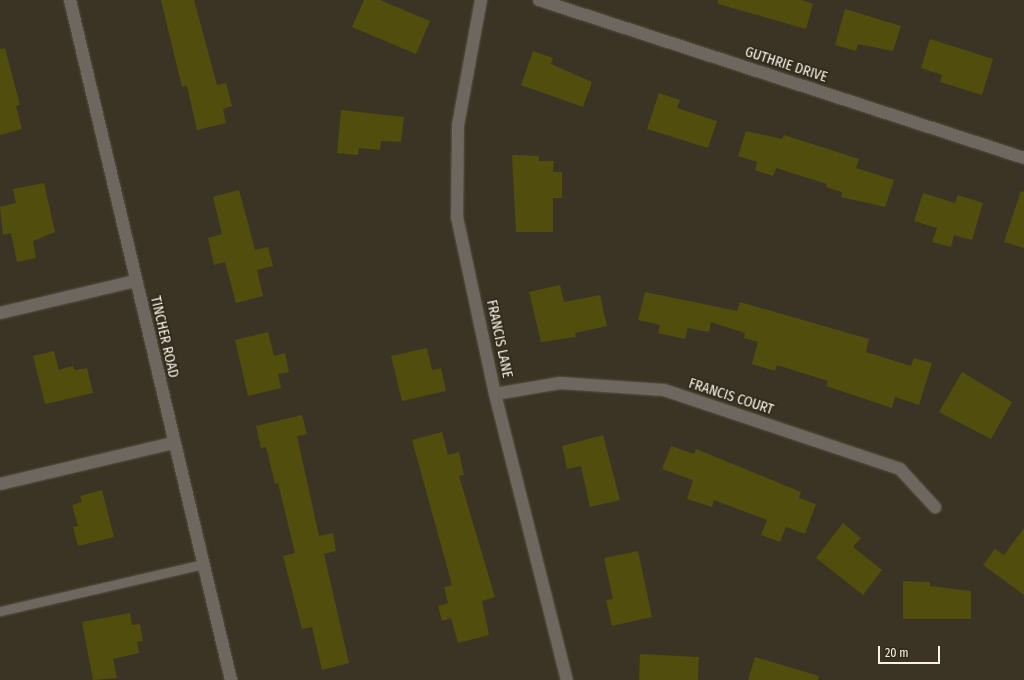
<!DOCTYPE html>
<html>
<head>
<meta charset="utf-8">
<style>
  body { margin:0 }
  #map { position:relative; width:1024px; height:680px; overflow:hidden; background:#3b3425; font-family:"Fira Sans Condensed",sans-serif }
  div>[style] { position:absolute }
  .building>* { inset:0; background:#514d0c }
  .roads { filter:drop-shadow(0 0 1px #595244) drop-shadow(0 0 1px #595244) }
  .lane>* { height:9px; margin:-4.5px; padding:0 4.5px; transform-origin:4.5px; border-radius:4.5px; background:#6d6760 }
  .street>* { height:12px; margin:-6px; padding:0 6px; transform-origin:6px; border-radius:6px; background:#6d6760 }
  span { translate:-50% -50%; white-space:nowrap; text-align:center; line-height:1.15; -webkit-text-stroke:3.5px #312a1b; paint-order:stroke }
  .street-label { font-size:14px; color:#f7f2e9 }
  .scale { position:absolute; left:878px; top:646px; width:62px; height:18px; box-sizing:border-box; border:2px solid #f7f2e9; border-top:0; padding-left:5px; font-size:12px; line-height:14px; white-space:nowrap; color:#f7f2e9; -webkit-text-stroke:3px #312a1b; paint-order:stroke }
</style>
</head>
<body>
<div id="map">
  <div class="building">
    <i style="clip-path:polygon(161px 0,194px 0,217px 85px,226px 83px,232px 106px,223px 109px,226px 123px,197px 130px,187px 86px,182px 87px)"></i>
    <i style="clip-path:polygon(364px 0,380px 0,430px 21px,416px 54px,352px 27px)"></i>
    <i style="clip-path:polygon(718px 0,802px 0,813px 4px,806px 29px,718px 4px)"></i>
    <i style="clip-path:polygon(845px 9px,901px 26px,893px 51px,858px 44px,856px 51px,835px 45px)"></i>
    <i style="clip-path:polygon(930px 39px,993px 59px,982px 95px,940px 82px,942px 75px,921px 68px)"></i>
    <i style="clip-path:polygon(5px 48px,20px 105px,16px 106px,22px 129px,0 135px,0 49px)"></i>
    <i style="clip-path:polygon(533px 51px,553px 58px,551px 64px,592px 82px,583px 107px,521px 85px)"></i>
    <i style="clip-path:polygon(659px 93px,680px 100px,677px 108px,717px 121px,708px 148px,647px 129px)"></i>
    <i style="clip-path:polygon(341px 110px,404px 117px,401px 142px,381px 141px,380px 150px,359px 148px,358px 155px,337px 153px)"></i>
    <i style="clip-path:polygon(746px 131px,782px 139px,784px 135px,859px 159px,856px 168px,894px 180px,885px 207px,841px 197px,842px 192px,826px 187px,827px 184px,776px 168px,773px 176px,755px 170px,757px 162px,738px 156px)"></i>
    <i style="clip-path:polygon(512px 155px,539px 156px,539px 161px,554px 161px,553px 172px,562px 172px,562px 198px,553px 198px,553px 232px,516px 232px)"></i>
    <i style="clip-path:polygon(44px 183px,55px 232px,33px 241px,36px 258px,17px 262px,11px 233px,3px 235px,0 207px,16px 203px,13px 189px)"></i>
    <i style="clip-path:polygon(239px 190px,255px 250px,268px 247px,273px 266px,257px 270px,263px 296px,236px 303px,225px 262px,214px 265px,208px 238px,222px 234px,213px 197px)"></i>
    <i style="clip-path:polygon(1021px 191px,1024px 192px,1024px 248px,1004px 242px)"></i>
    <i style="clip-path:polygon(923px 193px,955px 203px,958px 195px,983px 203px,972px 240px,954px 235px,951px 247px,932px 242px,937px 228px,914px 221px)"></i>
    <i style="clip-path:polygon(560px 285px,564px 302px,600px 295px,607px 326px,575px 333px,576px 337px,541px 342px,529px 292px)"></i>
    <i style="clip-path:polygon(645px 292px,737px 311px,740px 302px,869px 339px,866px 352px,911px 366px,914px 358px,932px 363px,919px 405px,895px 397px,892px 408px,826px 386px,828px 381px,777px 365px,775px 371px,752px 364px,758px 342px,744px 338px,745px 333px,711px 322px,709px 332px,688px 328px,685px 339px,658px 333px,660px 325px,638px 320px)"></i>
    <i style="clip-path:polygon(268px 332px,274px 356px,285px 353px,289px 372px,278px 374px,281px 388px,248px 396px,235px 340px)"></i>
    <i style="clip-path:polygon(427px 348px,432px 370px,441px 368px,446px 391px,402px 401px,391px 356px)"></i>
    <i style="clip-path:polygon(54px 351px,59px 370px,73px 366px,75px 370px,87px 368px,93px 393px,45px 404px,33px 356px)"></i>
    <i style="clip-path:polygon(962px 372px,1012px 402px,991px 439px,939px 412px)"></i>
    <i style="clip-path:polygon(302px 415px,307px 434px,297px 436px,319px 536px,333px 533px,336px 551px,324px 554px,349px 663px,322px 670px,312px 627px,302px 629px,283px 556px,295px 553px,278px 483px,275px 484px,266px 447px,261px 448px,256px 426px)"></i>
    <i style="clip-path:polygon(442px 432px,448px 455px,459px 452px,464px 475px,459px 476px,495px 597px,482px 601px,489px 635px,458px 643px,451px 618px,442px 621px,438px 606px,448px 603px,444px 587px,452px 585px,412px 440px)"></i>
    <i style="clip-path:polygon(603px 435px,620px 500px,590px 507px,581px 466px,567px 469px,562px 446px)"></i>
    <i style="clip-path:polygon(671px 446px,694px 454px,696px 449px,801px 492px,799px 498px,816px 504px,805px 534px,786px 527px,780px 542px,761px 535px,767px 520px,714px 500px,712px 507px,687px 499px,693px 480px,662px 469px)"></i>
    <i style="clip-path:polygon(102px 490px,114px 537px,78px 546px,73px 527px,78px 526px,72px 505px,82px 502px,80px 496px)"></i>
    <i style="clip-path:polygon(843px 523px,861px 538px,853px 547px,882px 570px,863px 595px,816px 558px)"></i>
    <i style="clip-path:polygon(1024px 528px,1024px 595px,983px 565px,995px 549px,1004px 555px)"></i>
    <i style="clip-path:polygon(638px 551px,652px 617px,612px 626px,606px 600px,613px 599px,604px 558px)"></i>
    <i style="clip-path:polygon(903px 581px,930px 582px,930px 586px,971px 591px,971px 619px,903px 619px)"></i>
    <i style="clip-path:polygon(130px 613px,132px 625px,140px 624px,143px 641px,137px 642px,139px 653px,113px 659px,117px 678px,93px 680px,82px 622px)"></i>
    <i style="clip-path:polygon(640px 654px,699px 657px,698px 680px,639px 680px)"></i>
    <i style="clip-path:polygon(755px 657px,819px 676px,818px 680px,748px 680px)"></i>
  </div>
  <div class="roads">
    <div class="lane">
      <i style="left:0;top:611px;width:208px;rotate:-13deg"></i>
    </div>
    <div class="street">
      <i style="left:70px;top:0;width:699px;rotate:76.68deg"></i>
      <i style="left:481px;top:0;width:127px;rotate:100.4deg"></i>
      <i style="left:458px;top:125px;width:92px;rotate:90.6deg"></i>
      <i style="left:457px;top:217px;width:181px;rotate:77.9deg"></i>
      <i style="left:495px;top:394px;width:295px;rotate:75.9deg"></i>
      <i style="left:539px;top:0;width:510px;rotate:18.04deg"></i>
      <i style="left:0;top:313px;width:139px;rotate:-13.3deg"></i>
      <i style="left:495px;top:394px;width:66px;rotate:-9.6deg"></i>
      <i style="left:560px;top:383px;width:104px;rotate:3.9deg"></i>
      <i style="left:664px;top:390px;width:249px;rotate:18.5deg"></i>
      <i style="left:900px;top:469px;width:52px;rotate:47.4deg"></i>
      <i style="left:0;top:484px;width:179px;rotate:-13.3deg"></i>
    </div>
  </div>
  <div class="street-label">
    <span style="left:786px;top:65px;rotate:18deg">GUTHRIE DRIVE</span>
    <span style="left:164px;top:337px;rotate:77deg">TINCHER ROAD</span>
    <span style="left:499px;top:339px;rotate:78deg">FRANCIS LANE</span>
    <span style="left:731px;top:397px;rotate:18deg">FRANCIS COURT</span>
  </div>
  <div class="scale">20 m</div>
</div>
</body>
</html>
